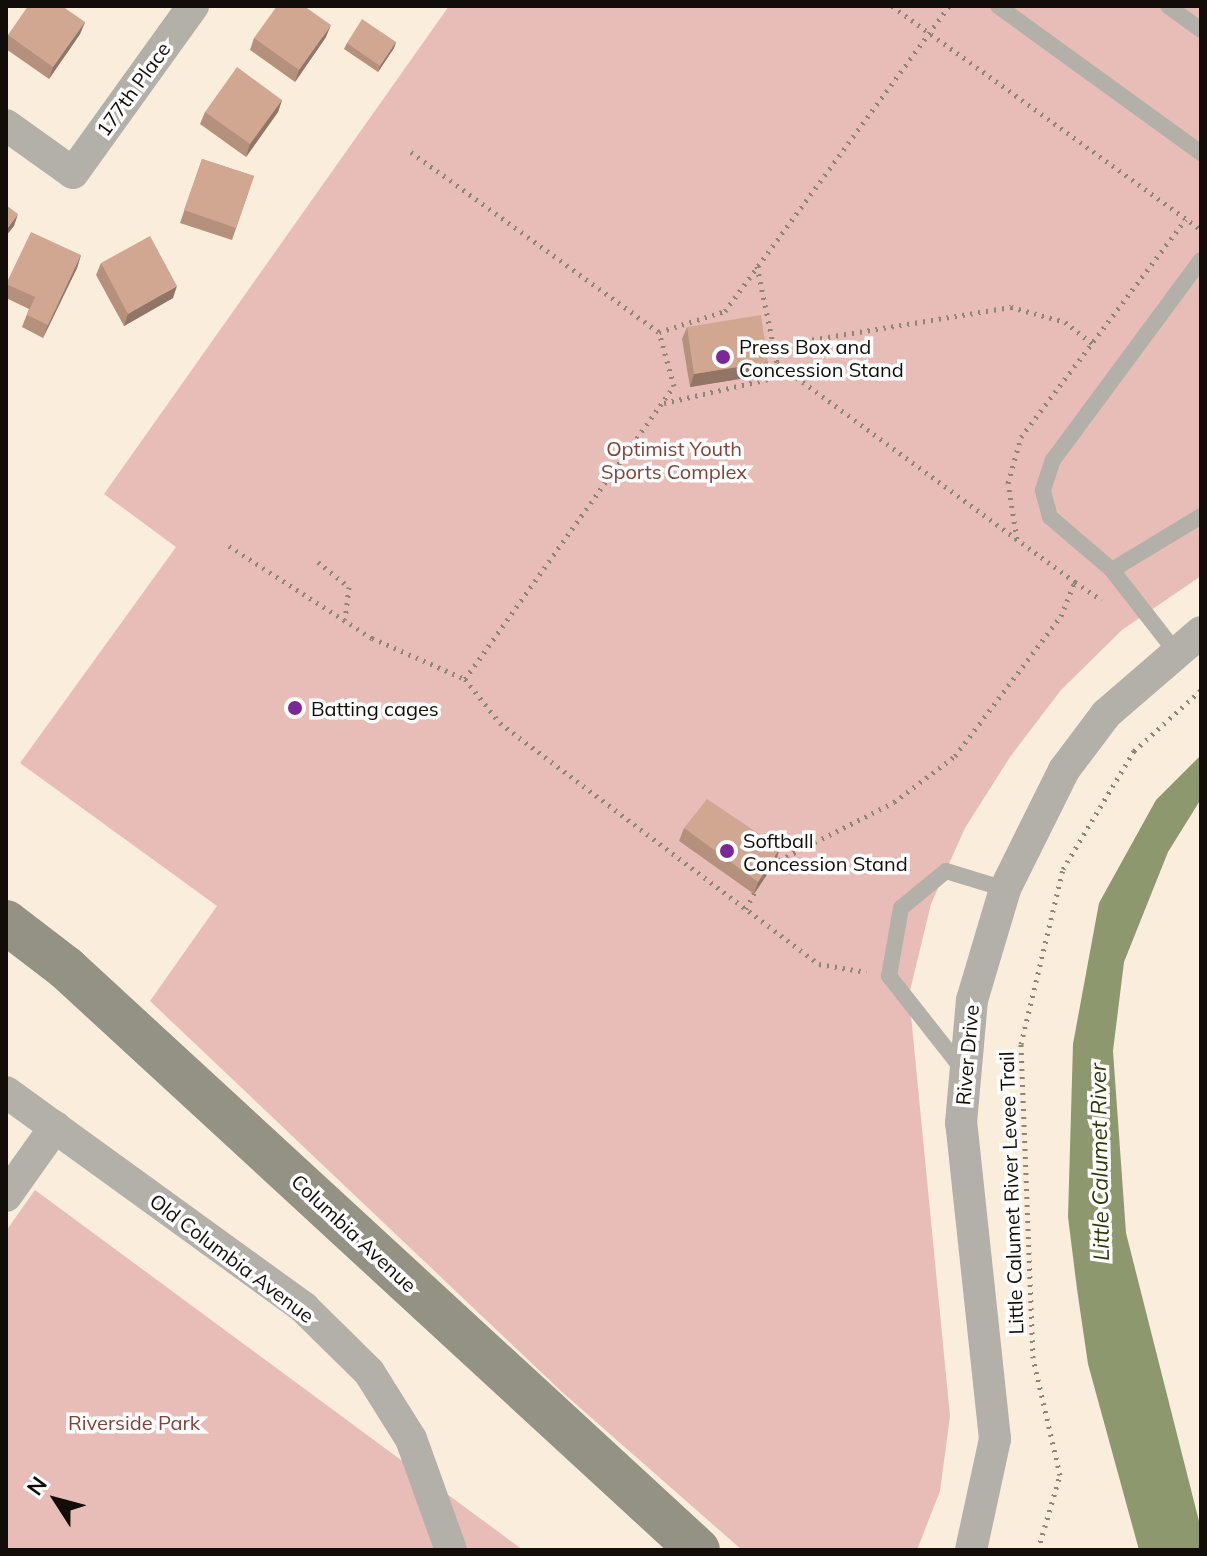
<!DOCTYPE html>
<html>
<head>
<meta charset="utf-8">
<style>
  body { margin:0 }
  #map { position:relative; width:1207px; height:1556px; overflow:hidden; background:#fbeddc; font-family:Mulish,sans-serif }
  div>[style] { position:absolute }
  .green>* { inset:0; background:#e9bdb7 }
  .water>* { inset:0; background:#8d986f }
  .path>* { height:5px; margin-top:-2.5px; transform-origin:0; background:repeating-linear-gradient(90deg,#8e8579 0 2px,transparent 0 8px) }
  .lane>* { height:16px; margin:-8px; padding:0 8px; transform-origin:8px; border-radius:8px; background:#b2b0a8 }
  .street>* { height:32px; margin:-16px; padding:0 16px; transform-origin:16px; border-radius:16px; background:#b2b0a8 }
  .secondary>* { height:44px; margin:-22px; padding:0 22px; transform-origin:22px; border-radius:22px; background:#949185 }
  .wall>* { inset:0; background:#b4907d }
  .shaded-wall>* { inset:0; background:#927566 }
  .building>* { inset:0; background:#d1a791 }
  .dots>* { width:22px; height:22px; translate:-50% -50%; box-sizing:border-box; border:4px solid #fff; border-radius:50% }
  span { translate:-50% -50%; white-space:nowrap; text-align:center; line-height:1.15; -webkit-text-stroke:7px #fff; paint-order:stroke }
  .street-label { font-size:20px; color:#120d08 }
  .poi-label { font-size:20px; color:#120d08 }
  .left { translate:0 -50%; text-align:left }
  .park-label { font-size:20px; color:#81423c }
  .water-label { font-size:22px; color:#2e3705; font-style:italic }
  .frame { position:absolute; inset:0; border:8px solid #120d08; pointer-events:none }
  .north { position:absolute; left:16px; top:1460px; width:80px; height:80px; -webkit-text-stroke:6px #fff; paint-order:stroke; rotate:306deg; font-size:22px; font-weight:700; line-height:32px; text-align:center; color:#120d08 }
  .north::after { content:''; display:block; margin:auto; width:28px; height:36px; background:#120d08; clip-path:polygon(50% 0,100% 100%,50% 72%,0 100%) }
</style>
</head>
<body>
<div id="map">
  <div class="green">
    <i style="clip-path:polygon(449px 6px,1201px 6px,1201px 576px,1122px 630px,1061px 690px,1010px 757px,965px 828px,931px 904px,909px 995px,950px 1416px,940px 1491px,917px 1550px,742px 1550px,562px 1392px,150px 1001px,217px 906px,20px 763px,176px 547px,104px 494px)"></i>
    <i style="clip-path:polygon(35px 1190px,523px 1550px,6px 1550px,6px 1231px)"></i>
  </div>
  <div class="water">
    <i style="clip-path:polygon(1201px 755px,1201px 799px,1168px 852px,1124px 962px,1113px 1051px,1126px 1233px,1201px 1529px,1201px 1550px,1139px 1550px,1088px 1364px,1077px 1289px,1068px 1217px,1073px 1044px,1099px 903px,1156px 800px)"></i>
  </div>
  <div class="path">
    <i style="left:892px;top:6px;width:382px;rotate:35.9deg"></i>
    <i style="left:411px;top:152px;width:306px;rotate:36deg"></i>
    <i style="left:659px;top:332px;width:69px;rotate:-17.7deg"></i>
    <i style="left:725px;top:311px;width:378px;rotate:-53.7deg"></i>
    <i style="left:757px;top:266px;width:99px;rotate:78.3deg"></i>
    <i style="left:777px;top:363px;width:370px;rotate:36.3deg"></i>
    <i style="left:773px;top:346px;width:241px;rotate:-9.3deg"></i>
    <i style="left:1011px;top:307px;width:56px;rotate:15.5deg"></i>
    <i style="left:1065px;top:322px;width:36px;rotate:38deg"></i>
    <i style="left:664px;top:403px;width:130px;rotate:-12.9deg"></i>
    <i style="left:1017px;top:539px;width:57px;rotate:-99.1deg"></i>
    <i style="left:1008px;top:483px;width:48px;rotate:-74.2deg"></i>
    <i style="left:1021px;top:437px;width:273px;rotate:-52.9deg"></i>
    <i style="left:229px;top:546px;width:170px;rotate:32.8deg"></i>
    <i style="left:372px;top:638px;width:102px;rotate:23.8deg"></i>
    <i style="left:465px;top:679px;width:360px;rotate:-54.5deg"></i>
    <i style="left:674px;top:386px;width:56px;rotate:-105.5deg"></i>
    <i style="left:318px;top:562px;width:40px;rotate:39deg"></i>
    <i style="left:349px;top:587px;width:33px;rotate:97deg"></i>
    <i style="left:465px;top:679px;width:56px;rotate:51.5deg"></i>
    <i style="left:500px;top:723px;width:400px;rotate:37.1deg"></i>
    <i style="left:819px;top:964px;width:48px;rotate:9.7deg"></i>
    <i style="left:772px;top:864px;width:137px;rotate:-26.9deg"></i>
    <i style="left:894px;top:802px;width:76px;rotate:-37deg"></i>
    <i style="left:955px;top:756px;width:176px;rotate:-52.9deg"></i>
    <i style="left:1061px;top:616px;width:37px;rotate:-68deg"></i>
    <i style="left:1075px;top:582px;width:32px;rotate:34deg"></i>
    <i style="left:746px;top:909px;width:22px;rotate:-63deg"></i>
    <i style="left:1038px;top:1550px;width:78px;rotate:-73.7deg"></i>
    <i style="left:1060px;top:1475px;width:120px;rotate:-103deg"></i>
    <i style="left:1033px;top:1358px;width:314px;rotate:-92.2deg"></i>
    <i style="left:1021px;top:1044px;width:180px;rotate:-76.5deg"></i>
    <i style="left:1063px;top:869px;width:138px;rotate:-59deg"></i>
    <i style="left:1134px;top:751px;width:91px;rotate:-42.3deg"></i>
  </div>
  <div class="lane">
    <i style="left:998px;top:6px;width:251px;rotate:35.9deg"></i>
    <i style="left:1168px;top:6px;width:41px;rotate:36deg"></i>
    <i style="left:1112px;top:570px;width:104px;rotate:-31.2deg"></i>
    <i style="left:1175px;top:651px;width:103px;rotate:-127.9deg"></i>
    <i style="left:1112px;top:570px;width:82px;rotate:-139.5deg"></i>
    <i style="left:1050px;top:517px;width:28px;rotate:-105deg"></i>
    <i style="left:1043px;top:490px;width:32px;rotate:-72deg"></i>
    <i style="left:1053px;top:460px;width:249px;rotate:-53.5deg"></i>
    <i style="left:963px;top:1070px;width:120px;rotate:-128.2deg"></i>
    <i style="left:889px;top:976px;width:69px;rotate:-80deg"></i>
    <i style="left:901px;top:908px;width:58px;rotate:-39.4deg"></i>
    <i style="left:946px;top:871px;width:62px;rotate:17deg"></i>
  </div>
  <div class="street">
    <i style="left:6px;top:125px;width:82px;rotate:35.6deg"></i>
    <i style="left:73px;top:173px;width:206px;rotate:-54.3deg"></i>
    <i style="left:6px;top:1092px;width:368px;rotate:35.9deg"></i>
    <i style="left:304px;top:1308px;width:91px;rotate:44.6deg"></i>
    <i style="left:369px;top:1372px;width:79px;rotate:57.9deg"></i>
    <i style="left:411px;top:1439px;width:118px;rotate:70.2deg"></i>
    <i style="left:6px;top:1196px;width:85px;rotate:-54.6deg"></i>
    <i style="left:971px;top:1550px;width:114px;rotate:-77.8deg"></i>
    <i style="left:995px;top:1439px;width:318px;rotate:-96.1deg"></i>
    <i style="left:961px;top:1123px;width:123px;rotate:-84.9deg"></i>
    <i style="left:972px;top:1000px;width:116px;rotate:-73.4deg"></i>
    <i style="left:1005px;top:889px;width:133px;rotate:-63.6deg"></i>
    <i style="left:1064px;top:770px;width:70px;rotate:-53.1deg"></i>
    <i style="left:1106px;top:714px;width:125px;rotate:-40.8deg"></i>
  </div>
  <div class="secondary">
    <i style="left:6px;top:922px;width:76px;rotate:37.5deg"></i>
    <i style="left:66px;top:968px;width:859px;rotate:42.64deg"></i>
  </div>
  <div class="wall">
    <i style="clip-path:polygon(85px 22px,80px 34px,49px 79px,6px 49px,6px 39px,8px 35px)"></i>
    <i style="clip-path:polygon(326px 37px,295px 82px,250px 50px,254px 38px)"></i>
    <i style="clip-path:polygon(396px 42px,394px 48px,378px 72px,344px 49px,347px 43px)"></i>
    <i style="clip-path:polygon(282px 100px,278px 112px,246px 157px,200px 124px,205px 112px)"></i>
    <i style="clip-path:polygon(202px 159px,254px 176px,232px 240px,180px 223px)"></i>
    <i style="clip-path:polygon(81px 255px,77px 268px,43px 338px,22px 327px,29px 309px,6px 298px,6px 284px)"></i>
    <i style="clip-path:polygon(101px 263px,173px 298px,124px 326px,96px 275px)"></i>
    <i style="clip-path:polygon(687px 327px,764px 375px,690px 387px,682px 339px)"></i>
    <i style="clip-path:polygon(684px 828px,776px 861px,754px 894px,679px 841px)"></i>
  </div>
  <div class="shaded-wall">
    <i style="clip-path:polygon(85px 22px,80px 34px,49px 79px,53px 67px)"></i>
    <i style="clip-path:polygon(331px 25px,326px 37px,295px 82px,299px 70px)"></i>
    <i style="clip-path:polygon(396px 42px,394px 48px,378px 72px,380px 66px)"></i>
    <i style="clip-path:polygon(282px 100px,278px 112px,246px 157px,250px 144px)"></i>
    <i style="clip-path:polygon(18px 214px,14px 226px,6px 236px,6px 230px)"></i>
    <i style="clip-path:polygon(81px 255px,77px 268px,43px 338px,48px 325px)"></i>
    <i style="clip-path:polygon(177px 286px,173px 298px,124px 326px,128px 314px)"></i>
    <i style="clip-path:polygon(768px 362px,764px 375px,690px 387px,694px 374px)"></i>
    <i style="clip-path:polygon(780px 848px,776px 861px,754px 894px,758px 882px)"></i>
  </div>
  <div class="building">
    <i style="clip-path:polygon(28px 6px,62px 6px,85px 22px,53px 67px,8px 35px)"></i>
    <i style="clip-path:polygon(277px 6px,304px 6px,331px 25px,299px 70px,254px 38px)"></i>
    <i style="clip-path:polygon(362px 19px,396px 42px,380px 66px,347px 43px)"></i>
    <i style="clip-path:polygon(237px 67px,282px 100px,250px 144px,205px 112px)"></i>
    <i style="clip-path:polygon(202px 159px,254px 176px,236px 228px,184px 210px)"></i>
    <i style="clip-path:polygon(6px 205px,18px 214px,6px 230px)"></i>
    <i style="clip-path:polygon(31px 232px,81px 255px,48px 325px,27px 315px,35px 297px,6px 284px)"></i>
    <i style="clip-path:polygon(150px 236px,177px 286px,128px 314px,101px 263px)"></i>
    <i style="clip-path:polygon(761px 315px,768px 362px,694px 374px,687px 327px)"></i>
    <i style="clip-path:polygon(707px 799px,780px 848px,758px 882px,684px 828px)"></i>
  </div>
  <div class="dots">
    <i style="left:723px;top:357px;background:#7b2898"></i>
    <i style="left:295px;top:708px;background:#7b2898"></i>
    <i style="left:727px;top:851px;background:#7b2898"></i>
  </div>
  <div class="street-label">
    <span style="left:133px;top:89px;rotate:-54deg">177th Place</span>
    <span style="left:967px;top:1055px;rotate:-85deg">River Drive</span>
    <span style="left:1011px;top:1193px;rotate:-92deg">Little Calumet River Levee Trail</span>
    <span style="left:354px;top:1233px;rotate:43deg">Columbia Avenue</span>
    <span style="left:232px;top:1258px;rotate:37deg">Old Columbia Avenue</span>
  </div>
  <div class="poi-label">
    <span class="left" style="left:739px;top:358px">Press Box and<br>Concession Stand</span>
    <span class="left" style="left:311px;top:708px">Batting cages</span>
    <span class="left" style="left:743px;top:852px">Softball<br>Concession Stand</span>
  </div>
  <div class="park-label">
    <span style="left:674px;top:460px">Optimist Youth<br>Sports Complex</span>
    <span style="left:134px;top:1422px">Riverside Park</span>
  </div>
  <div class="water-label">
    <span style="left:1100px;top:1162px;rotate:-91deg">Little Calumet River</span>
  </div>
  <div class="frame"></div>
  <div class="north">N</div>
</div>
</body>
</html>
